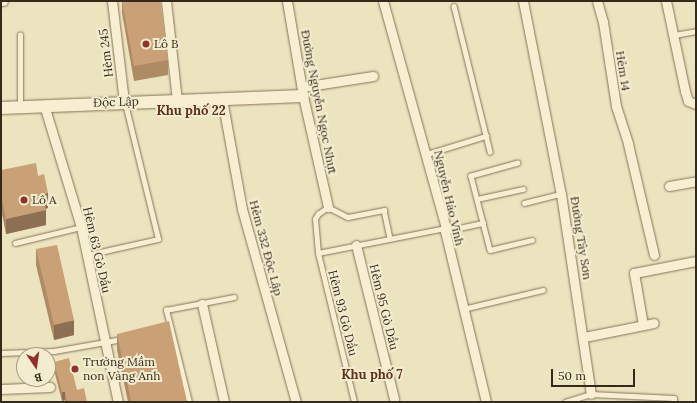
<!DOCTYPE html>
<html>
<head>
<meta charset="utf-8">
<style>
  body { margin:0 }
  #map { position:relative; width:697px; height:403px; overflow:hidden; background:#ece3bf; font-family:Lora,serif }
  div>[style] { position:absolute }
  .roads { filter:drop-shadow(0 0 1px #857358) drop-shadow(0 0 1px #857358) }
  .service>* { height:4.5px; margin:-2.25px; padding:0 2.25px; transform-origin:2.25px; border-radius:2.25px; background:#f8efd2 }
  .minor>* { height:9px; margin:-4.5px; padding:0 4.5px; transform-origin:4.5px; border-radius:4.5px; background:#f8efd2 }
  .tertiary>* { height:12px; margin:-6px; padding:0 6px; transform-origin:6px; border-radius:6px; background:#f8efd2 }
  .wall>* { inset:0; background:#ae8a65 }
  .shaded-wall>* { inset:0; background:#8d7053 }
  .building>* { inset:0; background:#caa076 }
  .dots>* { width:11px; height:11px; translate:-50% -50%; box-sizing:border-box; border:2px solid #f4eccf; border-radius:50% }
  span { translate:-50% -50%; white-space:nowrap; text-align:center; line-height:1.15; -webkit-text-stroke:4px #f4eccf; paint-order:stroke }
  .poi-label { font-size:12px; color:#342a1c }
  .left { translate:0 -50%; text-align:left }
  .street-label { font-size:12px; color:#342a1c }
  .neighbourhood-label { font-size:13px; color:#60301d; font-weight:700 }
  .frame { position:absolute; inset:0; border:2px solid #342a1c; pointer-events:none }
  .north { position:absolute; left:16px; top:347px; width:40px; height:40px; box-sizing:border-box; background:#f4eccf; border:1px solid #a79e87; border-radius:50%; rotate:167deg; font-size:11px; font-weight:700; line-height:16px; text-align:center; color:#342a1c }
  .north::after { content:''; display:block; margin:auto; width:14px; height:18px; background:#92312a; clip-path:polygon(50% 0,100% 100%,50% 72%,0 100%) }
  .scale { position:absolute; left:551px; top:369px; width:84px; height:18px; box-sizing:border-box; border:2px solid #342a1c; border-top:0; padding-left:5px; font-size:12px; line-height:14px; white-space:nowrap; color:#342a1c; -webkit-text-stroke:3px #f4eccf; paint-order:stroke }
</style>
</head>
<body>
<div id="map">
  <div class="roads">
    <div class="service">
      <i style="left:454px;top:6px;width:150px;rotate:76.1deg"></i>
      <i style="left:674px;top:35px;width:22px;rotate:-10deg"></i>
      <i style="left:20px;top:106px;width:71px;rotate:-90deg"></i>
      <i style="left:427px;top:154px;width:62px;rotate:-17deg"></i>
      <i style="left:518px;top:163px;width:49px;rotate:164.5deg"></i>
      <i style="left:471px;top:176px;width:76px;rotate:75.6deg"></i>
      <i style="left:490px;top:250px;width:43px;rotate:-13.4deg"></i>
      <i style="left:477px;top:199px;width:47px;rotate:-12.3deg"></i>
      <i style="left:524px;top:203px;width:38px;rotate:-14deg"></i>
      <i style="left:445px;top:231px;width:39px;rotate:-12deg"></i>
      <i style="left:15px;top:243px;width:68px;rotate:-13.6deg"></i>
      <i style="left:318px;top:253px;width:130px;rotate:-11.1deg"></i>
      <i style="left:87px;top:255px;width:73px;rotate:-12.7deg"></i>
      <i style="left:158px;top:239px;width:139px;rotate:-103.7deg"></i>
      <i style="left:463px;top:309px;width:82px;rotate:-13.4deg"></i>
      <i style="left:1px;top:353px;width:53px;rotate:-2.2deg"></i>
      <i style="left:54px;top:351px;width:69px;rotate:-10deg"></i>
      <i style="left:189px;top:402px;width:95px;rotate:-104deg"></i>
      <i style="left:166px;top:310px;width:69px;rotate:-10.8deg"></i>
      <i style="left:354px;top:402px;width:153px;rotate:-103.6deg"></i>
      <i style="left:318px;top:253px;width:34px;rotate:-95deg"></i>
      <i style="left:315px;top:219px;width:6px;rotate:-59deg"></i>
      <i style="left:318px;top:214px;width:12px;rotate:-35deg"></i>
      <i style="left:328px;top:207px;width:22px;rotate:27deg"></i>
      <i style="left:348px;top:217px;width:37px;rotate:-11deg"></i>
      <i style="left:384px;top:210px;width:29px;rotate:78deg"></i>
      <i style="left:565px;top:402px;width:27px;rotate:-17deg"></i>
      <i style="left:591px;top:394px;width:83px;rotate:2.8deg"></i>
      <i style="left:674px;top:398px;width:4px;rotate:76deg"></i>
    </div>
    <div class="minor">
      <i style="left:1px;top:1px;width:2px"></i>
      <i style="left:112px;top:1px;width:102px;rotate:83.2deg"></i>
      <i style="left:166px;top:1px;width:100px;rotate:83.7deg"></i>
      <i style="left:287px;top:1px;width:96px;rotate:80.4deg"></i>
      <i style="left:303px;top:96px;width:114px;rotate:77.3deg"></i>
      <i style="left:383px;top:1px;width:236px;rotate:74.5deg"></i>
      <i style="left:446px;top:228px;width:3px;rotate:108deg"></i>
      <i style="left:445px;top:231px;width:176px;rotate:76.5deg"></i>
      <i style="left:523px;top:1px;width:197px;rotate:78.9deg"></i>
      <i style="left:561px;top:194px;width:202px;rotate:81.5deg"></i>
      <i style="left:597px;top:1px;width:22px;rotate:74deg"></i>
      <i style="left:603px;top:22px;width:85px;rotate:81.2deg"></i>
      <i style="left:616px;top:106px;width:40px;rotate:72deg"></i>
      <i style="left:628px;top:144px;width:114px;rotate:76.8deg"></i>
      <i style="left:666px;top:1px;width:92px;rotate:78.1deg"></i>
      <i style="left:685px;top:91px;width:10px;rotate:73deg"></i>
      <i style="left:688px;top:101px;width:9px;rotate:21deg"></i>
      <i style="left:302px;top:87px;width:72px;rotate:-8.8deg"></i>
      <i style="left:222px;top:99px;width:112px;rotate:79.7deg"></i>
      <i style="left:242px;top:209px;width:200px;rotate:74.4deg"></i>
      <i style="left:44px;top:105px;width:127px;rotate:73.1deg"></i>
      <i style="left:81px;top:227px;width:179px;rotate:78.1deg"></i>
      <i style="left:669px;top:186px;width:27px;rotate:-10deg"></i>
      <i style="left:356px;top:245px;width:159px;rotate:76.1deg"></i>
      <i style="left:202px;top:304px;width:100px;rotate:77.3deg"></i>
      <i style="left:643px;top:325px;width:53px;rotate:-99.8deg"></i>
      <i style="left:634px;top:273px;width:63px;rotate:-11deg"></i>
      <i style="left:584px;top:337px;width:71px;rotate:-11.3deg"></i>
      <i style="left:1px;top:389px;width:49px;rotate:-2.3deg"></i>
    </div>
    <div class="tertiary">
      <i style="left:1px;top:108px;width:302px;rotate:-2.3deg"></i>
    </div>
  </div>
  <div class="wall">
    <i style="clip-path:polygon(122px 1px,160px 1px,168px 60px,168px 75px,134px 81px,122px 13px)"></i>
    <i style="clip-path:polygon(1px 170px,38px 176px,48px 208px,46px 209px,46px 225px,6px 234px,1px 209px)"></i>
    <i style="clip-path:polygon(36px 249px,74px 335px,54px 340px,36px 265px)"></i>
    <i style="clip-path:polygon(117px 334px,187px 402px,128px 402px,117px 350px)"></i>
    <i style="clip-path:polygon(54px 362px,77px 390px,87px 402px,65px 402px,65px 400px,62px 401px,54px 370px)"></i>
  </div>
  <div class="shaded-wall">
    <i style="clip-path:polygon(48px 193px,48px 208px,43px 209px,43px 194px)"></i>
    <i style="clip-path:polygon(46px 210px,46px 225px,6px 234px,6px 219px)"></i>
    <i style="clip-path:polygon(74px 320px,74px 335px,54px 340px,54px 325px)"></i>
    <i style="clip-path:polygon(62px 392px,65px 392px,65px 400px,62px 401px)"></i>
  </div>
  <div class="building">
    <i style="clip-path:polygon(122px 1px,160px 1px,168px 60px,134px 66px)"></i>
    <i style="clip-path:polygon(36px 163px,38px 176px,44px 174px,48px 193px,43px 194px,46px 210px,6px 219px,1px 194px,1px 170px)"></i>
    <i style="clip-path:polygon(57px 245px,74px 320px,54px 325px,36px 249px)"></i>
    <i style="clip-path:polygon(169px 321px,187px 402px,131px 402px,117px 334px)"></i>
    <i style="clip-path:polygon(69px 358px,77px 390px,84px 388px,87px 402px,67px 402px,65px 392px,62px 392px,54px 362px)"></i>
  </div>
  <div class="dots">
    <i style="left:146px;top:44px;background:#92312a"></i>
    <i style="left:24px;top:200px;background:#92312a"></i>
    <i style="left:75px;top:369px;background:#92312a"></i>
  </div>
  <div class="poi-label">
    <span class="left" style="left:154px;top:44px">Lô B</span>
    <span class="left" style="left:32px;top:200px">Lô A</span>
    <span class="left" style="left:83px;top:369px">Trường Mầm<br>non Vàng Anh</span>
  </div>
  <div class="street-label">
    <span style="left:106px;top:53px;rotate:-97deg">Hẻm 245</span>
    <span style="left:623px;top:71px;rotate:81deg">Hẻm 14</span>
    <span style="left:116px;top:102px;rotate:-2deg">Độc Lập</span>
    <span style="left:319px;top:102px;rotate:79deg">Đường Nguyễn Ngọc Nhựt</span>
    <span style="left:449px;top:198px;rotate:77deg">Nguyễn Háo Vĩnh</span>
    <span style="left:581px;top:238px;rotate:81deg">Đường Tây Sơn</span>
    <span style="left:266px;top:248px;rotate:75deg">Hẻm 332 Độc Lập</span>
    <span style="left:97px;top:250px;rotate:77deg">Hẻm 63 Gò Dầu</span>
    <span style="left:384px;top:307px;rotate:76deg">Hẻm 95 Gò Dầu</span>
    <span style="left:343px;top:313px;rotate:76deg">Hẻm 93 Gò Dầu</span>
  </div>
  <div class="neighbourhood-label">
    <span style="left:191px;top:111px">Khu phố 22</span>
    <span style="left:372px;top:375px">Khu phố 7</span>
  </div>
  <div class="frame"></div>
  <div class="north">B</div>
  <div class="scale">50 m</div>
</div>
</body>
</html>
